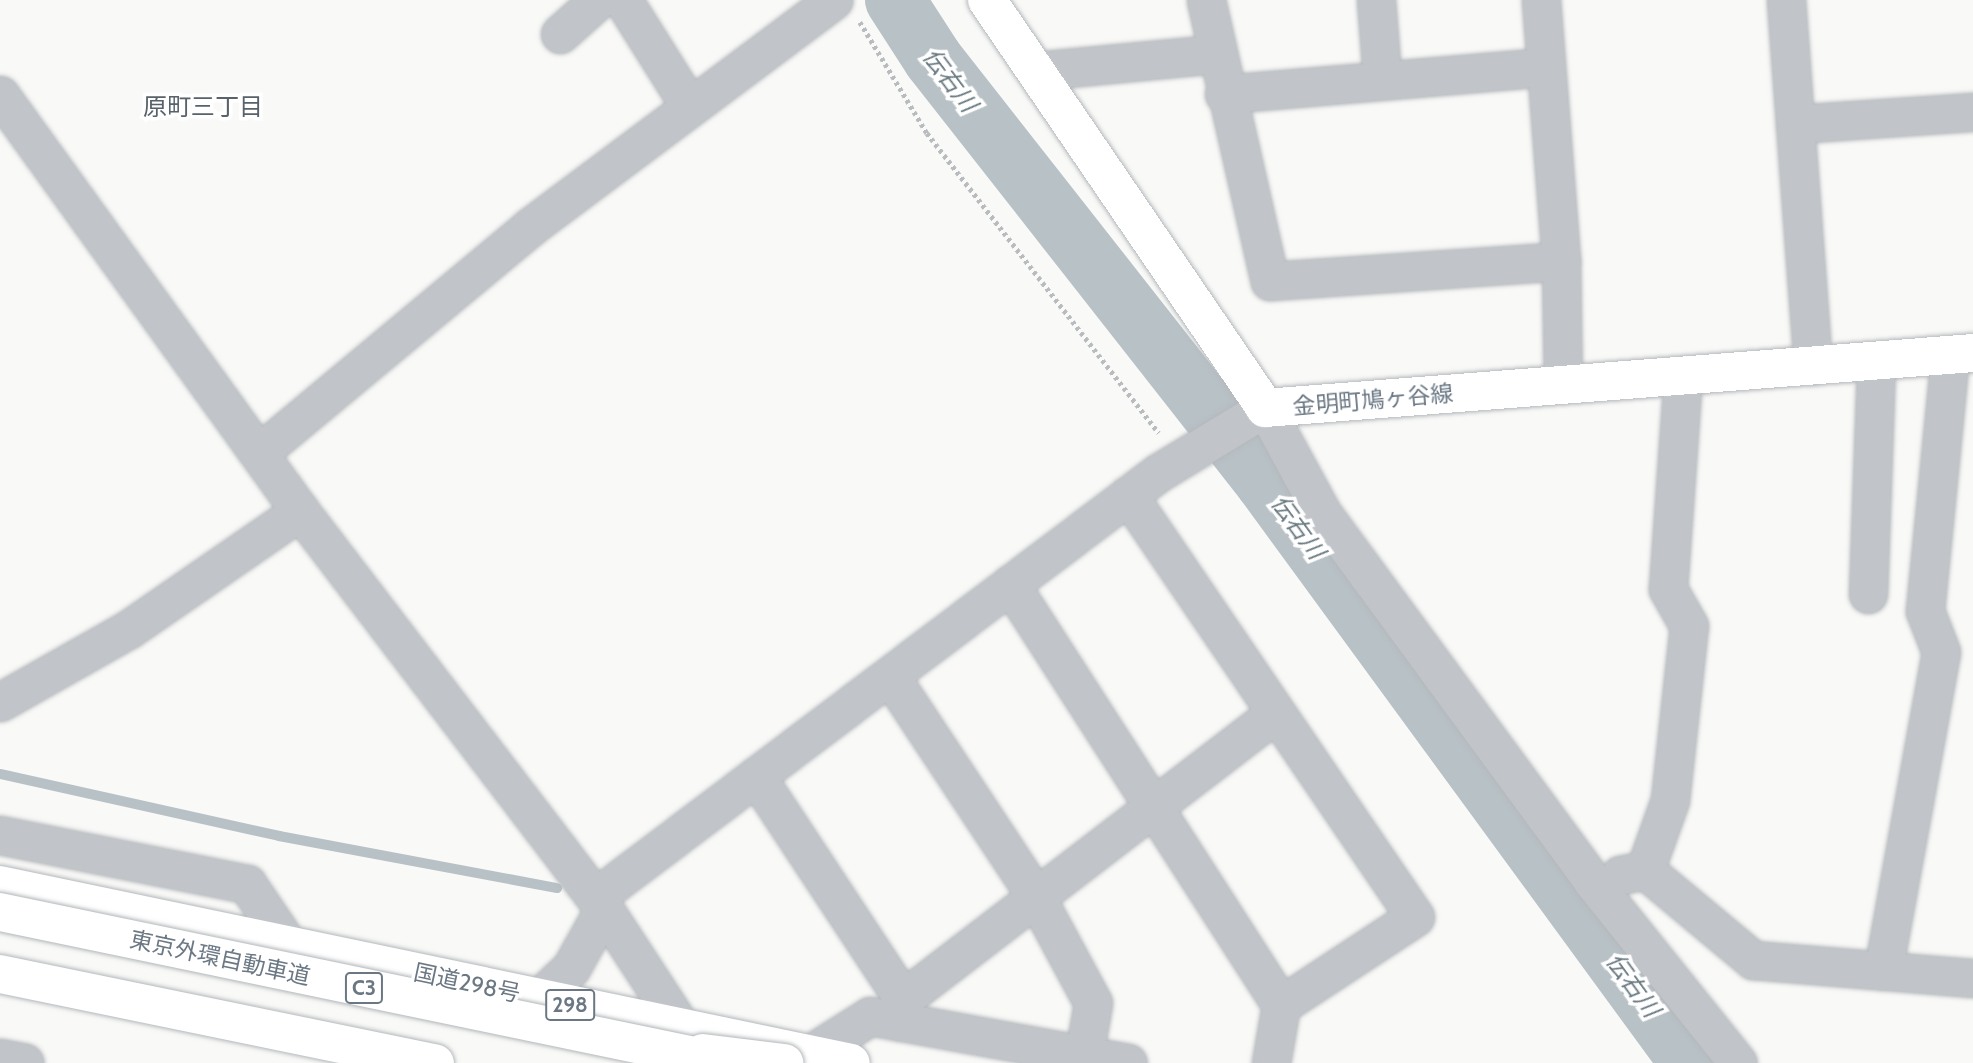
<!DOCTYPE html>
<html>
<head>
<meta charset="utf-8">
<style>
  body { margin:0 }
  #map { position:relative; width:1973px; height:1063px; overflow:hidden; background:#f9f9f7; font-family:Cabin,"Noto Sans JP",sans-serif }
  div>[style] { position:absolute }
  .stream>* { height:10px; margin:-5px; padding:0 5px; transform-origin:5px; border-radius:5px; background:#b8c1c6 }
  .river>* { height:60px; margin:-30px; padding:0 30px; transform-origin:30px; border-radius:30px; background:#b8c1c6 }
  .path>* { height:4.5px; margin-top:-2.25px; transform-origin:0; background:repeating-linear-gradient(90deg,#b9bcbe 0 3.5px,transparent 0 7px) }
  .roads { filter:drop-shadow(0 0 2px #b4b8bc) drop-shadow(0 0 2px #b4b8bc) }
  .minor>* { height:37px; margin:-18.5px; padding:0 18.5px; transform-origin:18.5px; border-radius:18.5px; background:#c1c4c8 }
  .major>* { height:38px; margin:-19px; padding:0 19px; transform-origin:19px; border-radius:19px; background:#fff }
  .highway>* { height:38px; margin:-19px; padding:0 19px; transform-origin:19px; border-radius:19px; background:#fff }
  .bridges { filter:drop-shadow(0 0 2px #b2b6b9) drop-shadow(0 0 2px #b2b6b9) }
  .highway-bridge>* { height:38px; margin:-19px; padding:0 19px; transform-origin:19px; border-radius:19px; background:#fff }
  span { translate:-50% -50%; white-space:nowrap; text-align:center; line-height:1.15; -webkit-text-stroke:7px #fff; paint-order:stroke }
  .shield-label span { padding:2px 5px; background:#fff; border:2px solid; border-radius:5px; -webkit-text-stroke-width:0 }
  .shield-label { font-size:21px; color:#6b7884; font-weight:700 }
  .street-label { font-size:23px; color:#6b7884 }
  .water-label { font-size:24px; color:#67787f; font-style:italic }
  .neighbourhood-label { font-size:24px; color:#59626a }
</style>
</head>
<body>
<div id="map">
  <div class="stream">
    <i style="left:0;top:774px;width:286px;rotate:12.5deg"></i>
    <i style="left:279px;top:836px;width:283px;rotate:10.6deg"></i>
  </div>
  <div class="river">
    <i style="left:895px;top:0;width:70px;rotate:57.2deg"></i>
    <i style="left:933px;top:59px;width:538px;rotate:51.87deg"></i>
    <i style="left:1265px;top:482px;width:720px;rotate:53.81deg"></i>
  </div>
  <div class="path">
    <i style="left:860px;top:22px;width:130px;rotate:58.9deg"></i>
    <i style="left:927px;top:133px;width:379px;rotate:52.3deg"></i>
  </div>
  <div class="roads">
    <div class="minor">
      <i style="left:623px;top:0;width:126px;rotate:57.9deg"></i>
      <i style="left:1206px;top:0;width:288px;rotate:77.2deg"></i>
      <i style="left:1270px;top:281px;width:292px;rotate:-3.9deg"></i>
      <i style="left:1376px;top:0;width:77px;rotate:85.5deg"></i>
      <i style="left:1541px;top:0;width:262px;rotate:85.6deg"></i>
      <i style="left:1561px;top:261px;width:124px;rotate:89.1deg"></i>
      <i style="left:1786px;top:0;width:367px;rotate:85.8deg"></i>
      <i style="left:560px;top:34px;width:51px;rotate:-41.8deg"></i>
      <i style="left:1035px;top:71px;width:181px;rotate:-5.4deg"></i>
      <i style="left:1224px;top:94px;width:323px;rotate:-4.8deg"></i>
      <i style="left:0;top:95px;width:513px;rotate:54.2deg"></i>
      <i style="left:300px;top:511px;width:501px;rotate:52.63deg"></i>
      <i style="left:604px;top:909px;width:165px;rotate:56.9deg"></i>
      <i style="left:1795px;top:124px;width:178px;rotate:-3.9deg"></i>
      <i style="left:259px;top:453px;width:353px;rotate:-39.8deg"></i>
      <i style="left:530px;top:227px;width:379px;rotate:-36.8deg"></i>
      <i style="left:1128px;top:495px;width:510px;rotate:55.78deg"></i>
      <i style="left:1415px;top:917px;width:160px;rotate:146.7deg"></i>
      <i style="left:1010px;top:584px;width:501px;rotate:57.23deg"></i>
      <i style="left:1281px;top:1005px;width:59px;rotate:99.8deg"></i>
      <i style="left:1868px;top:594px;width:233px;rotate:-88deg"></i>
      <i style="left:890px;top:676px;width:265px;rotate:56.5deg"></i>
      <i style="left:1036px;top:897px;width:120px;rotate:61.7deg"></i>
      <i style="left:1093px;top:1003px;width:53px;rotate:99.8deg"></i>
      <i style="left:0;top:702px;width:148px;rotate:-29.5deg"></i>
      <i style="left:129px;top:629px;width:208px;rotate:-34.6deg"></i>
      <i style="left:756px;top:776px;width:267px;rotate:56.6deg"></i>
      <i style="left:903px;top:999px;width:23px;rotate:103deg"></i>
      <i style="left:0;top:835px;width:252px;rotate:11.2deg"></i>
      <i style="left:247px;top:884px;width:75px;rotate:55.9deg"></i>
      <i style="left:1645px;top:870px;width:74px;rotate:-70.3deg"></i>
      <i style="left:1670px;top:800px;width:175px;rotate:-83.8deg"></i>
      <i style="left:1689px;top:626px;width:43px;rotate:-119.6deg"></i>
      <i style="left:1668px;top:589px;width:215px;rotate:-86deg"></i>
      <i style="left:1620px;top:875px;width:25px;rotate:-11deg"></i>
      <i style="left:1645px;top:870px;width:141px;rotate:39.8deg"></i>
      <i style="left:1753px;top:960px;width:221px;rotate:4.7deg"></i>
      <i style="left:596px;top:897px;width:704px;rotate:-37.03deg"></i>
      <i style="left:1158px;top:473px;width:125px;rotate:-31.3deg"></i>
      <i style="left:1265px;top:408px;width:119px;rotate:61.5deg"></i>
      <i style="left:1322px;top:513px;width:456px;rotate:53.7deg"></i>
      <i style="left:1592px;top:881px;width:233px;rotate:51.3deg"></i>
      <i style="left:1883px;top:971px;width:324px;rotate:-79.7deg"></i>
      <i style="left:1941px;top:652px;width:44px;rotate:-111.3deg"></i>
      <i style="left:1925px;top:611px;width:258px;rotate:-84.4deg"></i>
      <i style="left:539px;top:998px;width:44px;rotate:-43.2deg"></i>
      <i style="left:571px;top:968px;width:68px;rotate:-60.8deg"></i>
      <i style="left:903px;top:999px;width:469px;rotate:-37.5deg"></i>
      <i style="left:810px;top:1054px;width:71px;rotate:-32.3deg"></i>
      <i style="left:870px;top:1016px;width:262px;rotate:10.3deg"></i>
      <i style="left:0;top:1058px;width:25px;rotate:11deg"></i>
    </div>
    <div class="major">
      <i style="left:987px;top:0;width:494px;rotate:55.7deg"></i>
      <i style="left:1265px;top:408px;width:710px;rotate:-4.44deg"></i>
    </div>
    <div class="highway">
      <i style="left:0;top:885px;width:869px;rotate:11.81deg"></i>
      <i style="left:0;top:974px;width:444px;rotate:11.6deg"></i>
    </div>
  </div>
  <div class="bridges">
    <div class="highway-bridge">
      <i style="left:0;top:912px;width:743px;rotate:11.72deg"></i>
      <i style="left:703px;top:1053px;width:82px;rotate:7deg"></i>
    </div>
  </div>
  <div class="shield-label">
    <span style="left:364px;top:988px">C3</span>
    <span style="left:570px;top:1005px">298</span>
  </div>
  <div class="street-label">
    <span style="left:1373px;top:400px;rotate:-5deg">金明町鳩ヶ谷線</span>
    <span style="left:220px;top:958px;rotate:12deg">東京外環自動車道</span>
    <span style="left:467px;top:983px;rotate:12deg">国道298号</span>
  </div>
  <div class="water-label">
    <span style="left:950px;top:80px;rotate:53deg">伝右川</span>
    <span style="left:1298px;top:527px;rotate:54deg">伝右川</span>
    <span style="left:1633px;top:985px;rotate:54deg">伝右川</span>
  </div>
  <div class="neighbourhood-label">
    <span style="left:203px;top:107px">原町三丁目</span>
  </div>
</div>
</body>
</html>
